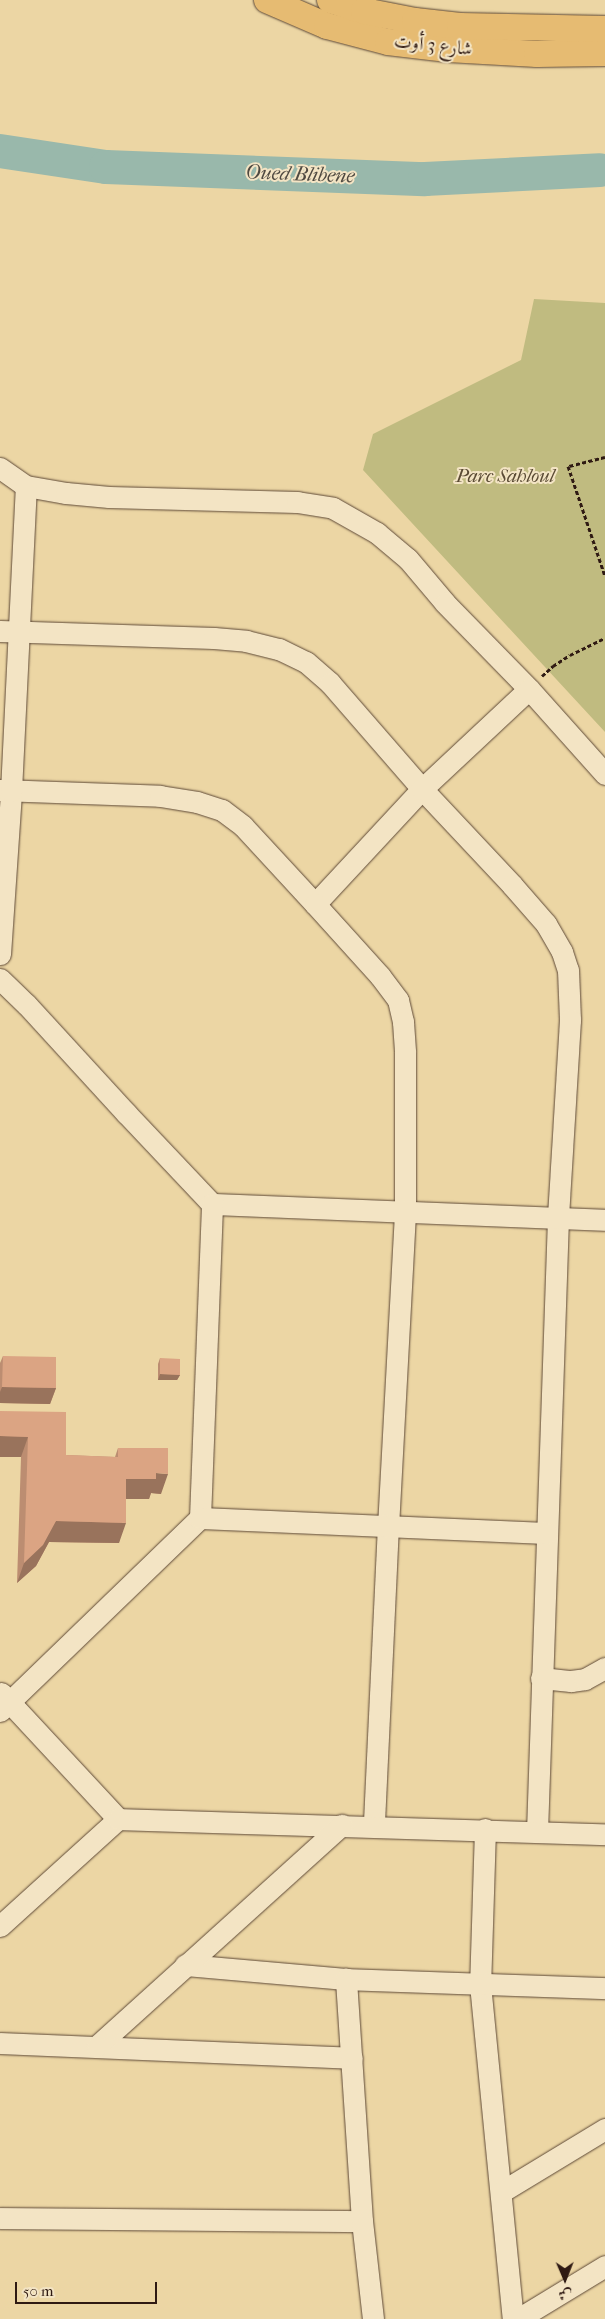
<!DOCTYPE html>
<html>
<head>
<meta charset="utf-8">
<style>
  body { margin:0 }
  #map { position:relative; width:605px; height:2319px; overflow:hidden; background:#ecd6a4; font-family:"IM FELL French Canon",Amiri,serif }
  div>[style] { position:absolute }
  .green>* { inset:0; background:#c0bb80 }
  .river>* { height:34px; margin:-17px; padding:0 17px; transform-origin:17px; border-radius:17px; background:#99b8ab }
  .path>* { height:3px; margin-top:-1.5px; transform-origin:0; background:repeating-linear-gradient(90deg,#2f1a13 0 4px,transparent 0 6.5px) }
  .roads { filter:drop-shadow(0 0 1px #5e4937) drop-shadow(0 0 1px #5e4937) }
  .minor>* { height:21px; margin:-10.5px; padding:0 10.5px; transform-origin:10.5px; border-radius:10.5px; background:#f3e4c4 }
  .major>* { height:26px; margin:-13px; padding:0 13px; transform-origin:13px; border-radius:13px; background:#e6bb72 }
  .wall>* { inset:0; background:#bc8d71 }
  .shaded-wall>* { inset:0; background:#99735c }
  .building>* { inset:0; background:#dba483 }
  span { translate:-50% -50%; white-space:nowrap; text-align:center; line-height:1.15; -webkit-text-stroke:4px #f3e4c4; paint-order:stroke }
  .street-label { font-size:19px; color:#2f1a13 }
  .park-label { font-size:19px; color:#5a4a34; font-style:italic }
  .water-label { font-size:20px; color:#4f4941; font-style:italic }
  .north { position:absolute; left:540px; top:2254px; width:50px; height:50px; -webkit-text-stroke:4px #f3e4c4; paint-order:stroke; rotate:179deg; font-size:14px; font-weight:700; line-height:20px; text-align:center; color:#2f1a13 }
  .north::after { content:''; display:block; margin:auto; width:18px; height:22px; background:#2f1a13; clip-path:polygon(50% 0,100% 100%,50% 72%,0 100%) }
  .scale { position:absolute; left:15px; top:2282px; width:142px; height:22px; box-sizing:border-box; border:2px solid #2f1a13; border-top:0; padding-left:6px; font-size:15px; line-height:18px; white-space:nowrap; color:#2f1a13; -webkit-text-stroke:4px #f3e4c4; paint-order:stroke }
</style>
</head>
<body>
<div id="map">
  <div class="green">
    <i style="clip-path:polygon(534px 299px,605px 303px,605px 732px,363px 470px,373px 434px,521px 360px)"></i>
  </div>
  <div class="river">
    <i style="left:0;top:151px;width:107px;rotate:8.6deg"></i>
    <i style="left:106px;top:167px;width:319px;rotate:2.2deg"></i>
    <i style="left:425px;top:179px;width:175px;rotate:-2.9deg"></i>
  </div>
  <div class="path">
    <i style="left:605px;top:457px;width:38px;rotate:166deg"></i>
    <i style="left:568px;top:466px;width:116px;rotate:71.4deg"></i>
    <i style="left:542px;top:676px;width:15px;rotate:-42deg"></i>
    <i style="left:553px;top:666px;width:20px;rotate:-33deg"></i>
    <i style="left:570px;top:655px;width:39px;rotate:-26deg"></i>
  </div>
  <div class="roads">
    <div class="minor">
      <i style="left:0;top:468px;width:32px;rotate:35deg"></i>
      <i style="left:26px;top:486px;width:41px;rotate:9.9deg"></i>
      <i style="left:66px;top:493px;width:43px;rotate:5.3deg"></i>
      <i style="left:109px;top:497px;width:188px;rotate:1.5deg"></i>
      <i style="left:297px;top:502px;width:36px;rotate:9deg"></i>
      <i style="left:333px;top:508px;width:51px;rotate:29.6deg"></i>
      <i style="left:377px;top:533px;width:40px;rotate:40deg"></i>
      <i style="left:408px;top:559px;width:57px;rotate:49.9deg"></i>
      <i style="left:445px;top:603px;width:120px;rotate:45.7deg"></i>
      <i style="left:0;top:631px;width:214px;rotate:1.9deg"></i>
      <i style="left:214px;top:638px;width:32px;rotate:5deg"></i>
      <i style="left:246px;top:641px;width:34px;rotate:14deg"></i>
      <i style="left:279px;top:649px;width:30px;rotate:26deg"></i>
      <i style="left:306px;top:662px;width:32px;rotate:41deg"></i>
      <i style="left:330px;top:683px;width:140px;rotate:49deg"></i>
      <i style="left:422px;top:789px;width:132px;rotate:46.8deg"></i>
      <i style="left:512px;top:885px;width:52px;rotate:48.9deg"></i>
      <i style="left:546px;top:924px;width:32px;rotate:60deg"></i>
      <i style="left:562px;top:952px;width:19px;rotate:72deg"></i>
      <i style="left:568px;top:970px;width:50px;rotate:87.7deg"></i>
      <i style="left:570px;top:1020px;width:198px;rotate:93.5deg"></i>
      <i style="left:558px;top:1218px;width:614px;rotate:91.96deg"></i>
      <i style="left:0;top:790px;width:160px;rotate:2.1deg"></i>
      <i style="left:160px;top:796px;width:37px;rotate:9deg"></i>
      <i style="left:197px;top:802px;width:26px;rotate:18deg"></i>
      <i style="left:222px;top:810px;width:26px;rotate:37deg"></i>
      <i style="left:243px;top:826px;width:106px;rotate:47.3deg"></i>
      <i style="left:315px;top:904px;width:157px;rotate:-47.1deg"></i>
      <i style="left:422px;top:789px;width:146px;rotate:-43.1deg"></i>
      <i style="left:529px;top:689px;width:114px;rotate:48.2deg"></i>
      <i style="left:315px;top:904px;width:97px;rotate:47.9deg"></i>
      <i style="left:380px;top:976px;width:30px;rotate:53deg"></i>
      <i style="left:398px;top:1000px;width:23px;rotate:77deg"></i>
      <i style="left:403px;top:1022px;width:30px;rotate:86deg"></i>
      <i style="left:405px;top:1052px;width:161px;rotate:90deg"></i>
      <i style="left:405px;top:1213px;width:312px;rotate:93.1deg"></i>
      <i style="left:388px;top:1525px;width:301px;rotate:92.7deg"></i>
      <i style="left:0;top:954px;width:163px;rotate:-86.1deg"></i>
      <i style="left:11px;top:791px;width:305px;rotate:-87.2deg"></i>
      <i style="left:0;top:979px;width:37px;rotate:44deg"></i>
      <i style="left:27px;top:1005px;width:147px;rotate:47.5deg"></i>
      <i style="left:126px;top:1113px;width:125px;rotate:46.6deg"></i>
      <i style="left:212px;top:1204px;width:393px;rotate:2.3deg"></i>
      <i style="left:200px;top:1518px;width:314px;rotate:-87.8deg"></i>
      <i style="left:541px;top:1678px;width:30px;rotate:6deg"></i>
      <i style="left:571px;top:1681px;width:14px;rotate:-8deg"></i>
      <i style="left:585px;top:1679px;width:23px;rotate:-29deg"></i>
      <i style="left:1px;top:1693px;width:172px;rotate:47.1deg"></i>
      <i style="left:0;top:1711px;width:278px;rotate:-44deg"></i>
      <i style="left:200px;top:1518px;width:347px;rotate:2.5deg"></i>
      <i style="left:485px;top:1829px;width:155px;rotate:91.8deg"></i>
      <i style="left:480px;top:1984px;width:337px;rotate:84.4deg"></i>
      <i style="left:0;top:1926px;width:159px;rotate:-42.2deg"></i>
      <i style="left:118px;top:1819px;width:487px;rotate:1.8deg"></i>
      <i style="left:185px;top:1965px;width:162px;rotate:5deg"></i>
      <i style="left:0;top:2043px;width:352px;rotate:2.4deg"></i>
      <i style="left:97px;top:2046px;width:330px;rotate:-42.1deg"></i>
      <i style="left:501px;top:2192px;width:122px;rotate:-31.2deg"></i>
      <i style="left:0;top:2218px;width:362px;rotate:0.5deg"></i>
      <i style="left:373px;top:2319px;width:99px;rotate:-96.4deg"></i>
      <i style="left:362px;top:2221px;width:243px;rotate:-93.8deg"></i>
      <i style="left:346px;top:1979px;width:259px;rotate:2deg"></i>
      <i style="left:518px;top:2319px;width:102px;rotate:-31.3deg"></i>
    </div>
    <div class="major">
      <i style="left:267px;top:0;width:65px;rotate:23.4deg"></i>
      <i style="left:327px;top:26px;width:63px;rotate:14.7deg"></i>
      <i style="left:388px;top:42px;width:60px;rotate:6.7deg"></i>
      <i style="left:448px;top:49px;width:89px;rotate:3.2deg"></i>
      <i style="left:537px;top:54px;width:68px;rotate:-0.8deg"></i>
      <i style="left:330px;top:0;width:36px;rotate:18deg"></i>
      <i style="left:364px;top:11px;width:52px;rotate:11.1deg"></i>
      <i style="left:415px;top:21px;width:45px;rotate:6.3deg"></i>
      <i style="left:460px;top:26px;width:145px;rotate:1.2deg"></i>
    </div>
  </div>
  <div class="wall">
    <i style="clip-path:polygon(3px 1356px,56px 1388px,50px 1404px,0 1403px,0 1363px)"></i>
    <i style="clip-path:polygon(160px 1358px,180px 1375px,177px 1380px,158px 1380px,158px 1364px)"></i>
    <i style="clip-path:polygon(0 1411px,66px 1455px,115px 1457px,118px 1448px,161px 1494px,151px 1493px,149px 1499px,126px 1499px,119px 1543px,49px 1542px,36px 1566px,17px 1583px,21px 1457px,0 1457px)"></i>
  </div>
  <div class="shaded-wall">
    <i style="clip-path:polygon(160px 1374px,180px 1375px,177px 1380px,158px 1380px)"></i>
    <i style="clip-path:polygon(2px 1387px,56px 1388px,50px 1404px,0 1403px,0 1392px)"></i>
    <i style="clip-path:polygon(0 1436px,28px 1437px,21px 1457px,0 1457px)"></i>
    <i style="clip-path:polygon(156px 1473px,168px 1474px,161px 1494px,151px 1493px,149px 1499px,119px 1499px,126px 1479px)"></i>
    <i style="clip-path:polygon(56px 1521px,126px 1523px,119px 1543px,49px 1542px,36px 1566px,17px 1583px,24px 1563px)"></i>
  </div>
  <div class="building">
    <i style="clip-path:polygon(3px 1356px,56px 1357px,56px 1388px,2px 1387px)"></i>
    <i style="clip-path:polygon(160px 1358px,180px 1359px,180px 1375px,160px 1374px)"></i>
    <i style="clip-path:polygon(0 1411px,66px 1412px,66px 1455px,118px 1457px,118px 1448px,168px 1448px,168px 1474px,156px 1473px,156px 1479px,126px 1479px,126px 1523px,56px 1521px,43px 1545px,24px 1563px,28px 1437px,0 1436px)"></i>
  </div>
  <div class="street-label">
    <span style="left:433px;top:46px;rotate:6deg">شارع 3 أوت</span>
  </div>
  <div class="park-label">
    <span style="left:505px;top:477px">Parc Sahloul</span>
  </div>
  <div class="water-label">
    <span style="left:300px;top:174px;rotate:2deg">Oued Blibene</span>
  </div>
  <div class="north">ش</div>
  <div class="scale">50 m</div>
</div>
</body>
</html>
